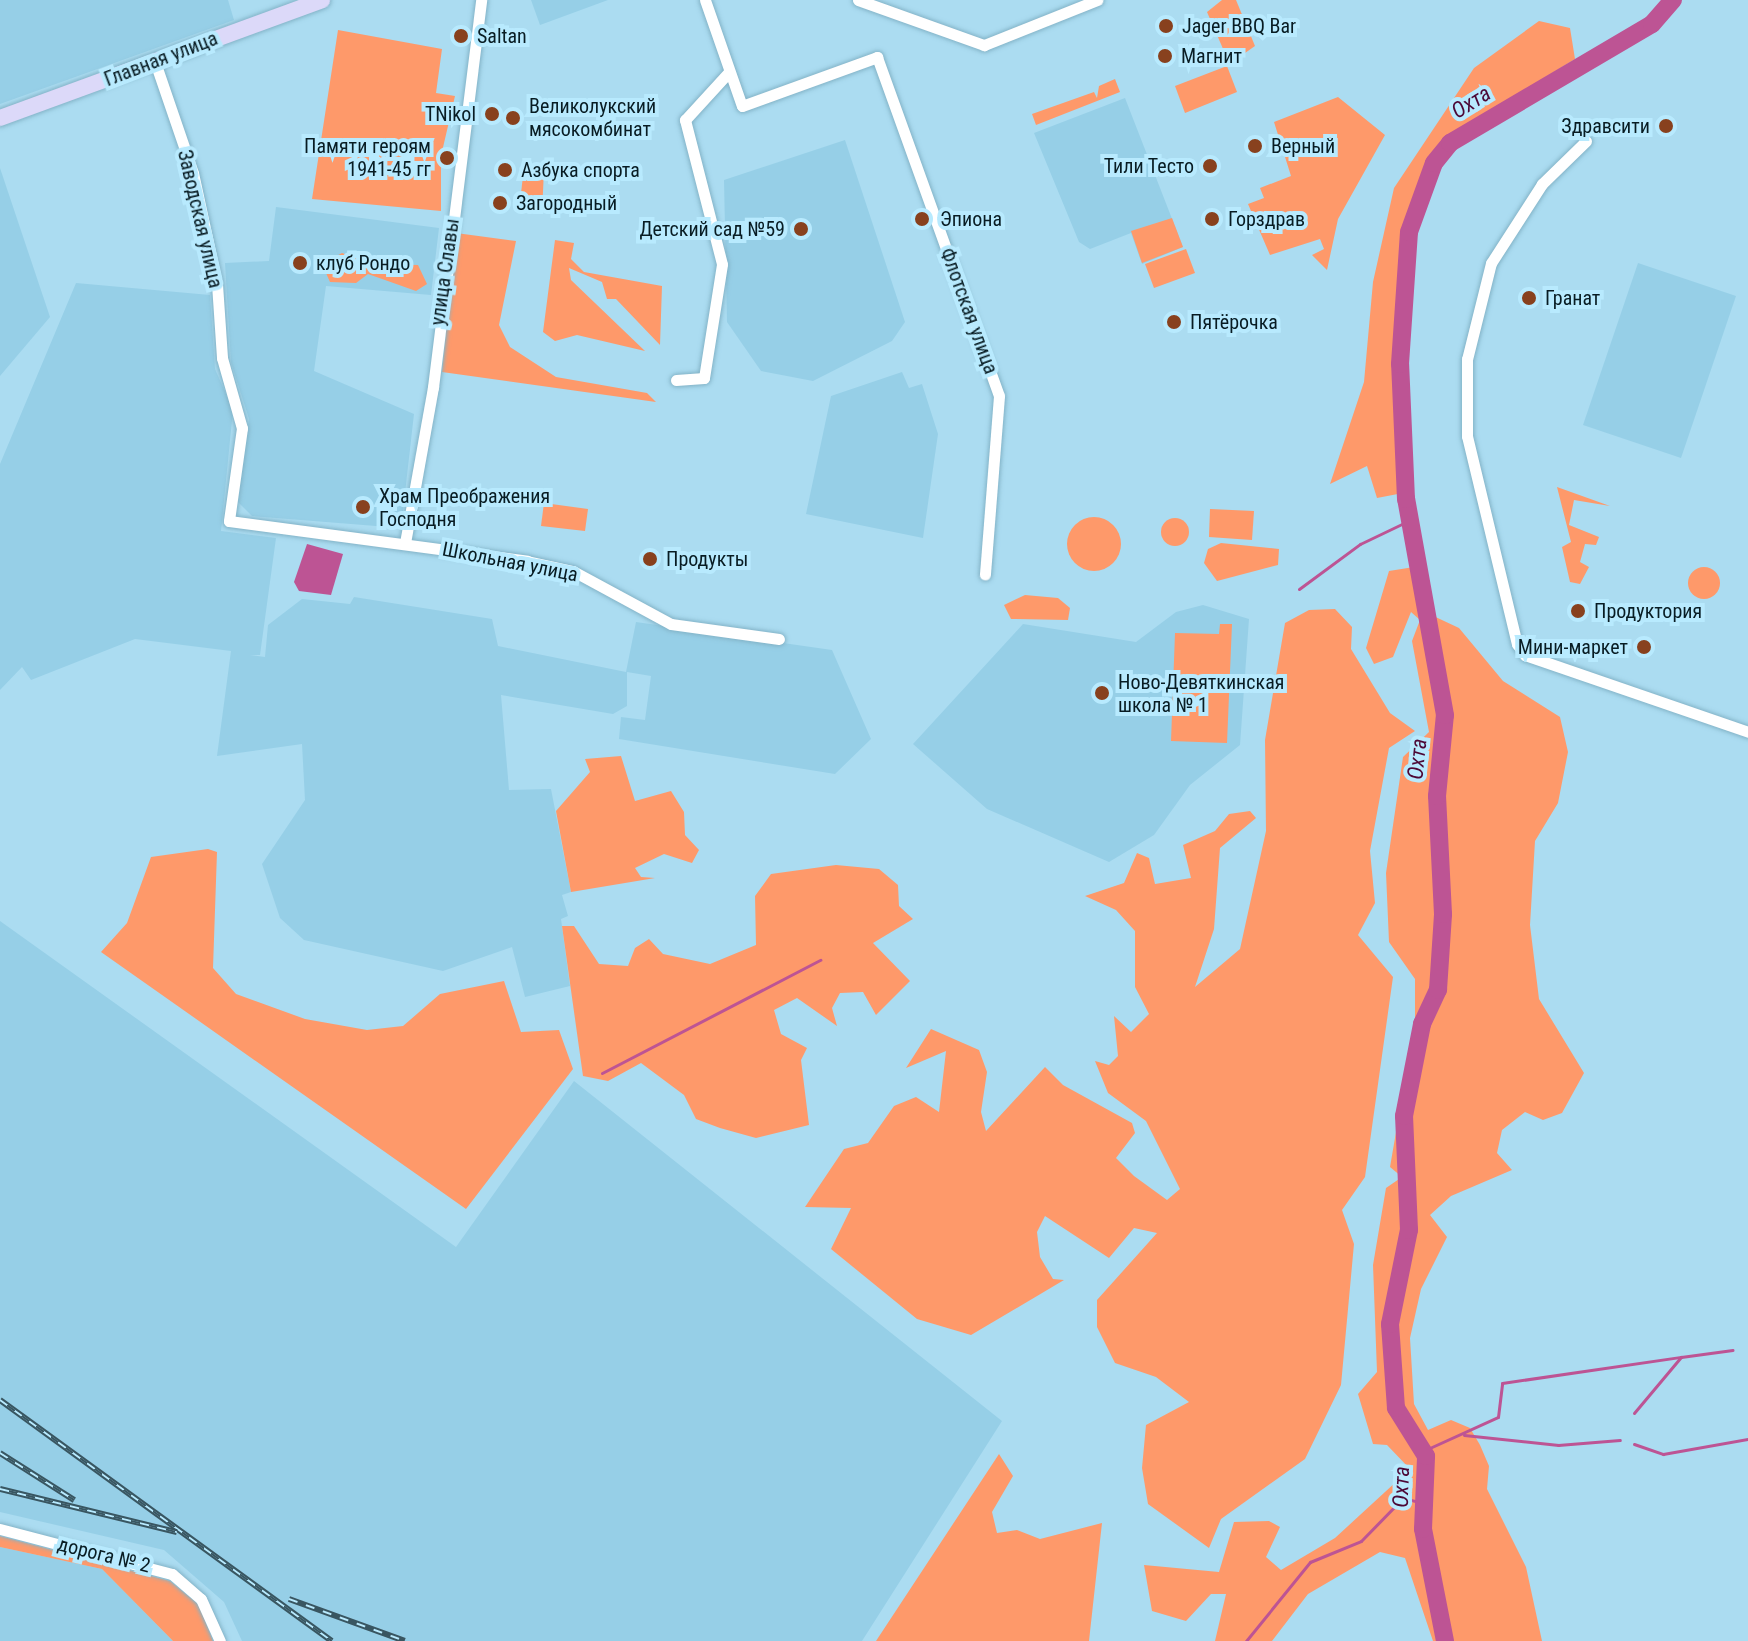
<!DOCTYPE html>
<html>
<head>
<meta charset="utf-8">
<style>
  body { margin:0 }
  #map { position:relative; width:1748px; height:1641px; overflow:hidden; background:#abdcf1; font-family:"Roboto Condensed",sans-serif }
  div>[style] { position:absolute }
  .built>* { inset:0; background:#96cfe7 }
  .green>* { inset:0; background:#fe996a }
  .round { border-radius:50% }
  .water>* { inset:0; background:#bd5494 }
  .stream>* { height:3px; margin:-1.5px; padding:0 1.5px; transform-origin:1.5px; border-radius:1.5px; background:#bd5494 }
  .river>* { height:18px; margin:-9px; padding:0 9px; transform-origin:9px; border-radius:9px; background:#bd5494 }
  .roads { filter:drop-shadow(0 0 2px #83b3c7) drop-shadow(0 0 2px #83b3c7) }
  .street>* { height:11px; margin:-5.5px; padding:0 5.5px; transform-origin:5.5px; border-radius:5.5px; background:#fff }
  .secondary>* { height:16px; margin:-8px; padding:0 8px; transform-origin:8px; border-radius:8px; background:#dcd9f9 }
  .rail>* { height:6px; margin-top:-3px; transform-origin:0; background:repeating-linear-gradient(90deg,#b8eafe 0 9px,#395661 0 18px); box-sizing:border-box; border-block:2px solid #395661 }
  .dots>* { width:22px; height:22px; translate:-50% -50%; box-sizing:border-box; border:4px solid #b8eafe; border-radius:50% }
  span { translate:-50% -50%; white-space:nowrap; text-align:center; line-height:1.15; -webkit-text-stroke:8px #b8eafe; paint-order:stroke }
  .poi-label { font-size:20px; color:#081c23 }
  .left { translate:0 -50%; text-align:left }
  .right { translate:-100% -50%; text-align:right }
  .street-label { font-size:20px; color:#081c23 }
  .water-label { font-size:22px; color:#4c0836; font-style:italic }
</style>
</head>
<body>
<div id="map">
  <div class="built">
    <i style="clip-path:polygon(0 0,228px 0,234px 20px,0 104px)"></i>
    <i style="clip-path:polygon(531px 0,608px 0,540px 25px)"></i>
    <i style="clip-path:polygon(1125px 98px,1183px 247px,1142px 264px,1131px 233px,1090px 249px,1079px 242px,1034px 133px)"></i>
    <i style="clip-path:polygon(845px 140px,905px 322px,892px 341px,813px 381px,761px 371px,727px 322px,724px 180px)"></i>
    <i style="clip-path:polygon(0 168px,50px 317px,0 376px)"></i>
    <i style="clip-path:polygon(276px 207px,439px 228px,431px 295px,326px 286px,314px 371px,414px 414px,401px 528px,252px 516px,238px 502px,249px 419px,231px 362px,225px 263px,269px 261px)"></i>
    <i style="clip-path:polygon(1638px 263px,1736px 296px,1681px 458px,1583px 425px)"></i>
    <i style="clip-path:polygon(76px 283px,210px 295px,215px 369px,233px 410px,221px 531px,276px 538px,260px 655px,250px 655px,265px 657px,268px 625px,302px 599px,350px 604px,354px 597px,492px 619px,498px 646px,626px 672px,636px 622px,832px 650px,871px 739px,835px 774px,619px 739px,621px 717px,645px 720px,651px 676px,627px 672px,627px 706px,613px 714px,501px 695px,509px 790px,551px 789px,571px 892px,562px 895px,568px 916px,561px 919px,570px 986px,525px 997px,512px 947px,443px 971px,304px 940px,280px 918px,262px 864px,305px 800px,302px 744px,217px 756px,231px 651px,135px 639px,31px 680px,22px 667px,0 690px,0 464px)"></i>
    <i style="clip-path:polygon(902px 372px,909px 388px,922px 384px,938px 434px,923px 538px,806px 514px,831px 396px)"></i>
    <i style="clip-path:polygon(1203px 605px,1249px 619px,1240px 745px,1190px 785px,1154px 835px,1109px 862px,987px 809px,913px 744px,1023px 624px,1136px 642px,1176px 612px)"></i>
    <i style="clip-path:polygon(0 921px,456px 1247px,574px 1081px,1002px 1421px,862px 1641px,242px 1641px,224px 1602px,164px 1550px,0 1512px)"></i>
    <i style="clip-path:polygon(0 1547px,102px 1569px,173px 1641px,0 1641px)"></i>
  </div>
  <div class="green">
    <i style="clip-path:polygon(1222px 0,1236px 0,1255px 46px,1235px 60px,1227px 58px,1207px 12px)"></i>
    <i style="clip-path:polygon(1539px 21px,1570px 28px,1575px 59px,1454px 133px,1433px 161px,1405px 231px,1396px 385px,1403px 493px,1377px 498px,1367px 466px,1330px 484px,1364px 382px,1373px 282px,1394px 188px,1474px 68px)"></i>
    <i style="clip-path:polygon(338px 30px,442px 49px,436px 93px,455px 96px,441px 156px,441px 211px,312px 199px)"></i>
    <i style="clip-path:polygon(1227px 66px,1237px 92px,1185px 113px,1175px 86px)"></i>
    <i style="clip-path:polygon(1115px 79px,1120px 92px,1036px 125px,1032px 114px,1094px 92px,1097px 98px,1099px 86px)"></i>
    <i style="clip-path:polygon(1338px 97px,1385px 135px,1338px 219px,1327px 270px,1312px 255px,1324px 249px,1320px 239px,1270px 255px,1248px 204px,1264px 198px,1260px 188px,1291px 176px,1274px 122px)"></i>
    <i style="clip-path:polygon(524px 167px,544px 170px,542px 213px,519px 211px)"></i>
    <i style="clip-path:polygon(1172px 218px,1183px 247px,1142px 263px,1131px 231px)"></i>
    <i style="clip-path:polygon(456px 233px,516px 241px,499px 325px,510px 347px,556px 377px,647px 393px,656px 402px,442px 372px)"></i>
    <i style="clip-path:polygon(555px 240px,574px 243px,571px 259px,584px 272px,662px 286px,660px 345px,616px 299px,607px 299px,602px 282px,569px 268px,571px 280px,645px 351px,577px 335px,555px 341px,543px 332px)"></i>
    <i style="clip-path:polygon(1186px 249px,1195px 273px,1154px 288px,1145px 264px)"></i>
    <i style="clip-path:polygon(342px 253px,374px 264px,418px 265px,427px 284px,416px 291px,368px 274px,356px 283px,330px 282px,322px 264px)"></i>
    <i style="clip-path:polygon(1557px 487px,1610px 506px,1574px 500px,1569px 525px,1599px 537px,1596px 545px,1585px 544px,1580px 562px,1589px 567px,1580px 584px,1570px 582px,1562px 547px,1571px 542px)"></i>
    <i style="clip-path:polygon(544px 503px,588px 509px,585px 531px,541px 526px)"></i>
    <i style="clip-path:polygon(1210px 509px,1254px 511px,1252px 540px,1209px 537px)"></i>
    <i class="round" style="left:1067px;top:517px;width:54px;height:54px"></i>
    <i class="round" style="left:1161px;top:518px;width:28px;height:28px"></i>
    <i style="clip-path:polygon(1221px 543px,1279px 549px,1278px 565px,1217px 581px,1204px 563px,1208px 549px)"></i>
    <i class="round" style="left:1688px;top:567px;width:32px;height:32px"></i>
    <i style="clip-path:polygon(1414px 567px,1427px 613px,1459px 628px,1503px 681px,1560px 717px,1568px 752px,1558px 803px,1535px 841px,1530px 925px,1539px 999px,1584px 1073px,1562px 1113px,1543px 1120px,1525px 1112px,1502px 1130px,1497px 1153px,1512px 1170px,1451px 1196px,1430px 1215px,1447px 1237px,1421px 1289px,1410px 1338px,1414px 1404px,1428px 1430px,1451px 1420px,1470px 1428px,1480px 1445px,1489px 1466px,1487px 1489px,1526px 1567px,1542px 1641px,1433px 1641px,1405px 1558px,1380px 1552px,1308px 1594px,1272px 1641px,1215px 1641px,1226px 1594px,1211px 1594px,1186px 1621px,1152px 1611px,1144px 1565px,1219px 1572px,1234px 1522px,1269px 1521px,1280px 1527px,1266px 1557px,1281px 1570px,1335px 1538px,1410px 1469px,1387px 1445px,1373px 1444px,1358px 1394px,1377px 1372px,1373px 1265px,1386px 1188px,1402px 1177px,1390px 1167px,1415px 1022px,1415px 979px,1389px 942px,1386px 873px,1403px 757px,1429px 732px,1412px 641px,1420px 620px,1411px 612px,1393px 657px,1374px 664px,1366px 648px,1389px 571px)"></i>
    <i style="clip-path:polygon(1025px 595px,1058px 598px,1070px 608px,1068px 620px,1011px 619px,1004px 605px)"></i>
    <i style="clip-path:polygon(1335px 609px,1352px 627px,1351px 649px,1390px 713px,1415px 731px,1389px 748px,1370px 851px,1375px 903px,1358px 935px,1393px 977px,1365px 1177px,1342px 1210px,1354px 1244px,1341px 1385px,1305px 1459px,1221px 1519px,1209px 1548px,1148px 1504px,1142px 1468px,1146px 1425px,1189px 1402px,1156px 1377px,1115px 1363px,1097px 1327px,1097px 1300px,1157px 1233px,1134px 1228px,1109px 1258px,1045px 1216px,1037px 1232px,1040px 1257px,1053px 1279px,1064px 1280px,971px 1335px,917px 1319px,831px 1249px,851px 1208px,805px 1207px,844px 1149px,868px 1143px,894px 1106px,916px 1097px,939px 1112px,946px 1051px,906px 1068px,931px 1029px,979px 1050px,987px 1072px,981px 1112px,986px 1131px,1045px 1067px,1063px 1085px,1132px 1123px,1135px 1133px,1116px 1158px,1134px 1176px,1167px 1200px,1180px 1189px,1146px 1121px,1108px 1093px,1095px 1061px,1109px 1065px,1118px 1056px,1114px 1016px,1131px 1032px,1149px 1014px,1135px 987px,1135px 931px,1116px 910px,1085px 896px,1124px 883px,1137px 853px,1149px 858px,1155px 884px,1191px 878px,1183px 845px,1215px 831px,1229px 814px,1250px 811px,1256px 818px,1220px 848px,1214px 929px,1195px 987px,1240px 949px,1266px 831px,1265px 740px,1285px 623px,1309px 610px)"></i>
    <i style="clip-path:polygon(1220px 624px,1232px 624px,1227px 743px,1171px 741px,1175px 633px,1219px 634px)"></i>
    <i style="clip-path:polygon(621px 756px,635px 801px,671px 791px,684px 812px,685px 835px,699px 850px,692px 863px,664px 854px,635px 868px,641px 877px,655px 878px,571px 892px,556px 811px,590px 772px,585px 759px)"></i>
    <i style="clip-path:polygon(208px 849px,217px 852px,213px 968px,236px 994px,305px 1019px,367px 1030px,403px 1026px,440px 994px,504px 981px,521px 1032px,559px 1030px,573px 1069px,466px 1209px,101px 952px,127px 923px,151px 857px)"></i>
    <i style="clip-path:polygon(836px 865px,879px 869px,898px 885px,899px 906px,913px 919px,873px 943px,910px 981px,876px 1015px,863px 992px,840px 993px,832px 1008px,837px 1026px,797px 998px,774px 1010px,781px 1034px,807px 1048px,801px 1060px,809px 1125px,756px 1138px,720px 1128px,696px 1119px,684px 1095px,641px 1063px,608px 1081px,583px 1076px,562px 926px,574px 926px,599px 964px,628px 966px,635px 948px,649px 939px,663px 954px,710px 964px,756px 945px,755px 896px,771px 874px)"></i>
    <i style="clip-path:polygon(999px 1454px,1013px 1476px,992px 1512px,997px 1533px,1017px 1530px,1040px 1539px,1102px 1523px,1089px 1641px,876px 1641px)"></i>
    <i style="clip-path:polygon(0 1536px,170px 1581px,199px 1605px,213px 1641px,173px 1641px,102px 1569px,0 1547px)"></i>
  </div>
  <div class="water">
    <i style="clip-path:polygon(307px 544px,343px 554px,331px 595px,299px 591px,294px 582px)"></i>
  </div>
  <div class="stream">
    <i style="left:1299px;top:589px;width:76px;rotate:-36.4deg"></i>
    <i style="left:1360px;top:544px;width:55px;rotate:-25.6deg"></i>
    <i style="left:602px;top:1073px;width:246px;rotate:-27.4deg"></i>
    <i style="left:1634px;top:1413px;width:73px;rotate:-50deg"></i>
    <i style="left:1681px;top:1357px;width:52px;rotate:-7.7deg"></i>
    <i style="left:1464px;top:1435px;width:95px;rotate:6.1deg"></i>
    <i style="left:1558px;top:1445px;width:62px;rotate:-4.6deg"></i>
    <i style="left:1634px;top:1444px;width:31px;rotate:19deg"></i>
    <i style="left:1663px;top:1454px;width:86px;rotate:-10deg"></i>
    <i style="left:1423px;top:1451px;width:82px;rotate:-24.4deg"></i>
    <i style="left:1498px;top:1417px;width:34px;rotate:-83deg"></i>
    <i style="left:1502px;top:1383px;width:181px;rotate:-8.3deg"></i>
    <i style="left:1246px;top:1641px;width:102px;rotate:-51deg"></i>
    <i style="left:1310px;top:1562px;width:55px;rotate:-22.4deg"></i>
    <i style="left:1361px;top:1541px;width:60px;rotate:-45.7deg"></i>
    <i style="left:1403px;top:1498px;width:16px;rotate:14deg"></i>
    <i style="left:1419px;top:1502px;width:14px;rotate:69deg"></i>
  </div>
  <div class="river">
    <i style="left:1445px;top:1641px;width:114px;rotate:-101.1deg"></i>
    <i style="left:1423px;top:1529px;width:73px;rotate:-87.6deg"></i>
    <i style="left:1426px;top:1456px;width:57px;rotate:-122deg"></i>
    <i style="left:1396px;top:1408px;width:84px;rotate:-94.1deg"></i>
    <i style="left:1390px;top:1324px;width:96px;rotate:-78.6deg"></i>
    <i style="left:1409px;top:1230px;width:114px;rotate:-92.5deg"></i>
    <i style="left:1404px;top:1116px;width:94px;rotate:-78.9deg"></i>
    <i style="left:1422px;top:1024px;width:38px;rotate:-65deg"></i>
    <i style="left:1438px;top:990px;width:76px;rotate:-86.2deg"></i>
    <i style="left:1443px;top:914px;width:118px;rotate:-92.9deg"></i>
    <i style="left:1437px;top:796px;width:81px;rotate:-84.4deg"></i>
    <i style="left:1445px;top:715px;width:219px;rotate:-100.2deg"></i>
    <i style="left:1406px;top:499px;width:135px;rotate:-92.5deg"></i>
    <i style="left:1400px;top:364px;width:132px;rotate:-86.1deg"></i>
    <i style="left:1409px;top:232px;width:73px;rotate:-70.1deg"></i>
    <i style="left:1434px;top:163px;width:26px;rotate:-51deg"></i>
    <i style="left:1450px;top:143px;width:234px;rotate:-30.5deg"></i>
    <i style="left:1652px;top:24px;width:32px;rotate:-49deg"></i>
  </div>
  <div class="roads">
    <div class="street">
      <i style="left:705px;top:0;width:112px;rotate:70.8deg"></i>
      <i style="left:742px;top:106px;width:144px;rotate:-19.9deg"></i>
      <i style="left:877px;top:57px;width:360px;rotate:70.2deg"></i>
      <i style="left:999px;top:396px;width:179px;rotate:94.5deg"></i>
      <i style="left:858px;top:0;width:134px;rotate:19.7deg"></i>
      <i style="left:984px;top:45px;width:122px;rotate:-21.7deg"></i>
      <i style="left:155px;top:62px;width:117px;rotate:71.1deg"></i>
      <i style="left:193px;top:173px;width:114px;rotate:77.8deg"></i>
      <i style="left:217px;top:284px;width:74px;rotate:86.1deg"></i>
      <i style="left:222px;top:358px;width:73px;rotate:74.1deg"></i>
      <i style="left:242px;top:428px;width:94px;rotate:98deg"></i>
      <i style="left:229px;top:521px;width:301px;rotate:7.6deg"></i>
      <i style="left:527px;top:561px;width:47px;rotate:12.3deg"></i>
      <i style="left:573px;top:571px;width:111px;rotate:28.4deg"></i>
      <i style="left:671px;top:624px;width:109px;rotate:7.9deg"></i>
      <i style="left:1586px;top:141px;width:62px;rotate:135.7deg"></i>
      <i style="left:1542px;top:184px;width:94px;rotate:122.8deg"></i>
      <i style="left:1491px;top:263px;width:99px;rotate:104deg"></i>
      <i style="left:1467px;top:359px;width:77px;rotate:90deg"></i>
      <i style="left:1467px;top:436px;width:214px;rotate:76.5deg"></i>
      <i style="left:1517px;top:644px;width:14px;rotate:54deg"></i>
      <i style="left:1525px;top:655px;width:236px;rotate:19deg"></i>
      <i style="left:676px;top:380px;width:28px;rotate:-4deg"></i>
      <i style="left:704px;top:378px;width:115px;rotate:-81deg"></i>
      <i style="left:722px;top:264px;width:149px;rotate:-104.4deg"></i>
      <i style="left:685px;top:120px;width:65px;rotate:-47.5deg"></i>
      <i style="left:405px;top:543px;width:158px;rotate:-79.8deg"></i>
      <i style="left:433px;top:387px;width:390px;rotate:-82.9deg"></i>
      <i style="left:0;top:1529px;width:178px;rotate:14.7deg"></i>
      <i style="left:172px;top:1574px;width:38px;rotate:41deg"></i>
      <i style="left:201px;top:1599px;width:46px;rotate:65.7deg"></i>
    </div>
    <div class="secondary">
      <i style="left:0;top:118px;width:343px;rotate:-20.1deg"></i>
    </div>
  </div>
  <div class="rail">
    <i style="left:0;top:1400px;width:410px;rotate:36deg"></i>
    <i style="left:0;top:1453px;width:88px;rotate:32.4deg"></i>
    <i style="left:0;top:1489px;width:182px;rotate:13.7deg"></i>
    <i style="left:289px;top:1599px;width:123px;rotate:19.9deg"></i>
  </div>
  <div class="dots">
    <i style="left:1166px;top:26px;background:#88411e"></i>
    <i style="left:461px;top:36px;background:#88411e"></i>
    <i style="left:1165px;top:56px;background:#88411e"></i>
    <i style="left:492px;top:114px;background:#88411e"></i>
    <i style="left:513px;top:118px;background:#88411e"></i>
    <i style="left:1666px;top:126px;background:#88411e"></i>
    <i style="left:1255px;top:146px;background:#88411e"></i>
    <i style="left:447px;top:158px;background:#88411e"></i>
    <i style="left:1210px;top:166px;background:#88411e"></i>
    <i style="left:505px;top:170px;background:#88411e"></i>
    <i style="left:500px;top:203px;background:#88411e"></i>
    <i style="left:922px;top:219px;background:#88411e"></i>
    <i style="left:1212px;top:219px;background:#88411e"></i>
    <i style="left:801px;top:229px;background:#88411e"></i>
    <i style="left:300px;top:263px;background:#88411e"></i>
    <i style="left:1529px;top:298px;background:#88411e"></i>
    <i style="left:1174px;top:322px;background:#88411e"></i>
    <i style="left:363px;top:507px;background:#88411e"></i>
    <i style="left:650px;top:559px;background:#88411e"></i>
    <i style="left:1578px;top:611px;background:#88411e"></i>
    <i style="left:1644px;top:647px;background:#88411e"></i>
    <i style="left:1102px;top:693px;background:#88411e"></i>
  </div>
  <div class="poi-label">
    <span class="left" style="left:1182px;top:26px">Jager BBQ Bar</span>
    <span class="left" style="left:477px;top:36px">Saltan</span>
    <span class="left" style="left:1181px;top:56px">Магнит</span>
    <span class="left" style="left:529px;top:118px">Великолукский<br>мясокомбинат</span>
    <span class="right" style="left:476px;top:114px">ТNikol</span>
    <span class="right" style="left:1650px;top:126px">Здравсити</span>
    <span class="right" style="left:431px;top:158px">Памяти героям<br>1941-45 гг</span>
    <span class="left" style="left:1271px;top:146px">Верный</span>
    <span class="right" style="left:1194px;top:166px">Тили Тесто</span>
    <span class="left" style="left:521px;top:170px">Азбука спорта</span>
    <span class="left" style="left:516px;top:203px">Загородный</span>
    <span class="left" style="left:940px;top:219px">Эпиона</span>
    <span class="left" style="left:1228px;top:219px">Горздрав</span>
    <span class="right" style="left:785px;top:229px">Детский сад №59</span>
    <span class="left" style="left:316px;top:263px">клуб Рондо</span>
    <span class="left" style="left:1545px;top:298px">Гранат</span>
    <span class="left" style="left:1190px;top:322px">Пятёрочка</span>
    <span class="left" style="left:379px;top:508px">Храм Преображения<br>Господня</span>
    <span class="left" style="left:666px;top:559px">Продукты</span>
    <span class="left" style="left:1594px;top:611px">Продуктория</span>
    <span class="right" style="left:1628px;top:647px">Мини-маркет</span>
    <span class="left" style="left:1118px;top:694px">Ново-Девяткинская<br>школа № 1</span>
  </div>
  <div class="street-label">
    <span style="left:161px;top:59px;rotate:-21deg">Главная улица</span>
    <span style="left:200px;top:219px;rotate:77deg">Заводская улица</span>
    <span style="left:445px;top:272px;rotate:-82deg">улица Славы</span>
    <span style="left:969px;top:311px;rotate:70deg">Флотская улица</span>
    <span style="left:510px;top:562px;rotate:11deg">Школьная улица</span>
    <span style="left:104px;top:1555px;rotate:14deg">дорога № 2</span>
  </div>
  <div class="water-label">
    <span style="left:1471px;top:102px;rotate:-32deg">Охта</span>
    <span style="left:1417px;top:759px;rotate:-84deg">Охта</span>
    <span style="left:1401px;top:1487px;rotate:-88deg">Охта</span>
  </div>
</div>
</body>
</html>
